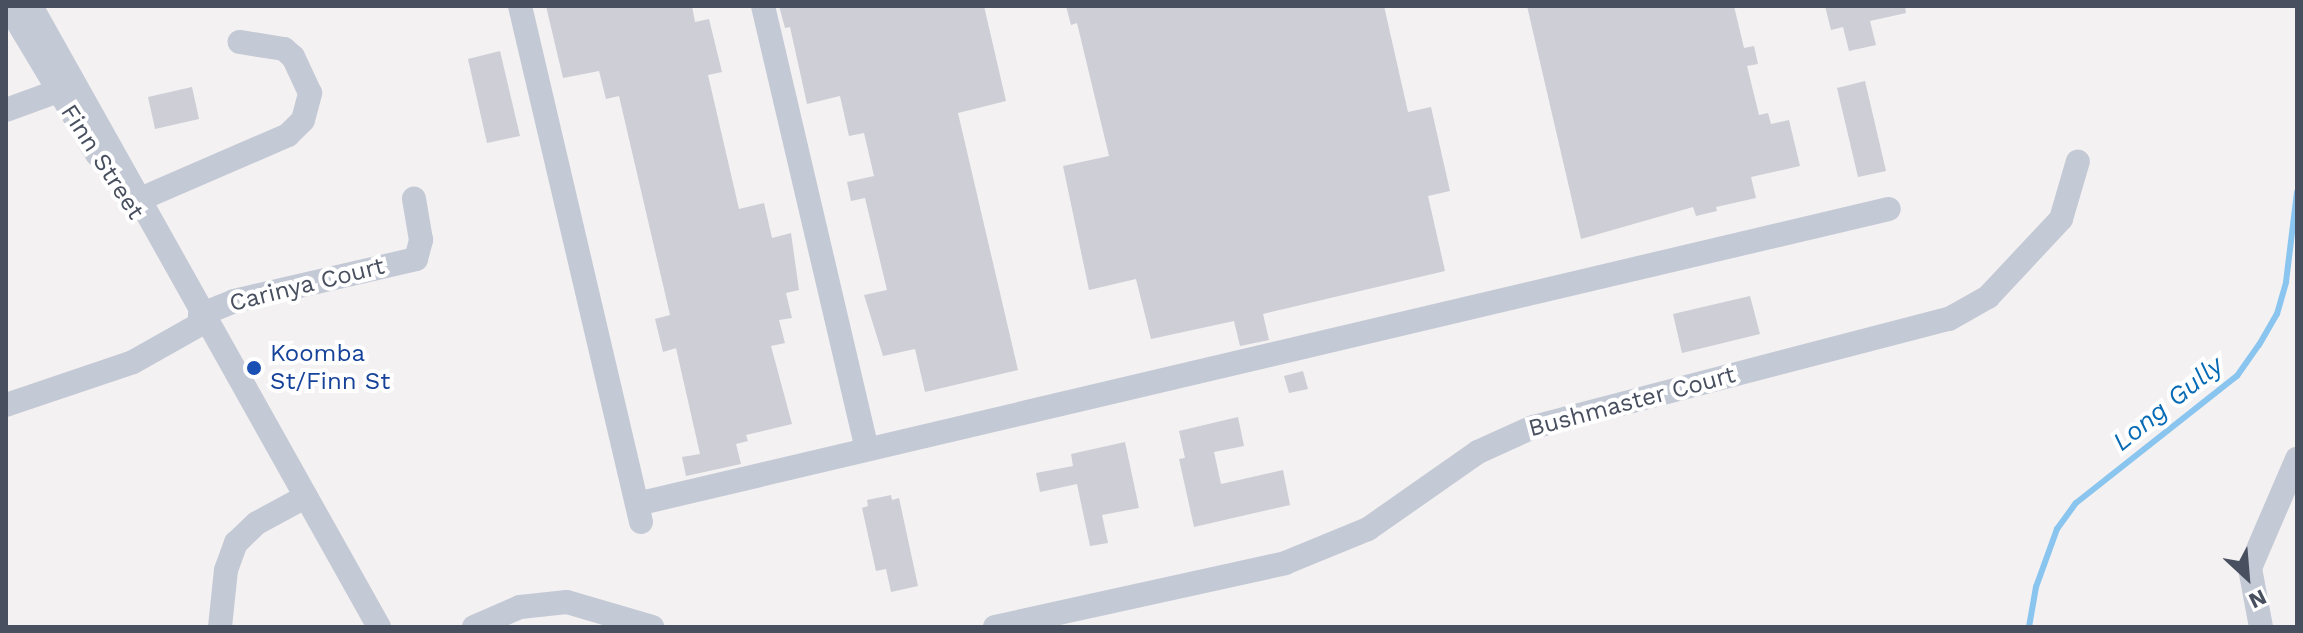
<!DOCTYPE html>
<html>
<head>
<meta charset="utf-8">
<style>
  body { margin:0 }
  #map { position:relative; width:2303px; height:633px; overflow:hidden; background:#f3f1f1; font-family:"Work Sans",sans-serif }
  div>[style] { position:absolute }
  .stream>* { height:6px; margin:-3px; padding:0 3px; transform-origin:3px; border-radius:3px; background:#8ac5f0 }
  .building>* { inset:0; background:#cdced6 }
  .minor>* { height:24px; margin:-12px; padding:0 12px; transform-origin:12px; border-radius:12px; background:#c4c9d6 }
  .dots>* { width:22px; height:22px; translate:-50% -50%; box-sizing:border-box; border:4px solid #fff; border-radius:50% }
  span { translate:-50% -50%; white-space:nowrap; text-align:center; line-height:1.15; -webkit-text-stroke:8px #fff; paint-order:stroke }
  .street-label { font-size:24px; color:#484f5f }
  .transit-label { font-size:24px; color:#164399 }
  .left { translate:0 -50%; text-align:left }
  .water-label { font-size:26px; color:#066ab4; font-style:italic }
  .frame { position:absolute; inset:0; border:8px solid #484f5f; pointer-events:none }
  .north { position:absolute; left:2207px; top:537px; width:80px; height:80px; -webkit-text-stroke:6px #fff; paint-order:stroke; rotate:154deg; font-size:22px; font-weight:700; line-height:32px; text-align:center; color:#484f5f }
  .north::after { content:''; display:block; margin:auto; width:28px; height:36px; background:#484f5f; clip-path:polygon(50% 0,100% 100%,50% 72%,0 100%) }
</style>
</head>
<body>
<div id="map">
  <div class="stream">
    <i style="left:2029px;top:627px;width:41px;rotate:-80.1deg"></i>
    <i style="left:2036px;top:587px;width:62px;rotate:-70.1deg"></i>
    <i style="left:2057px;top:529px;width:32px;rotate:-54deg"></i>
    <i style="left:2076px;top:503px;width:205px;rotate:-38.3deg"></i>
    <i style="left:2237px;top:376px;width:38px;rotate:-55deg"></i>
    <i style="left:2259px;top:345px;width:36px;rotate:-60deg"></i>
    <i style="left:2277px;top:314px;width:33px;rotate:-74deg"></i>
    <i style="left:2286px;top:282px;width:91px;rotate:-83deg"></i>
  </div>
  <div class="building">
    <i style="clip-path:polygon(546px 6px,692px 6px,695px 22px,709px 19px,722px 72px,708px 75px,739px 209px,764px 203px,772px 238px,791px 233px,799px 290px,786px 293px,792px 318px,779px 320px,785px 343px,771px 346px,792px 424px,746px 435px,748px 441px,736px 444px,741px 464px,686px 476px,682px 457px,700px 454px,676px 348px,663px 352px,655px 319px,670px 315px,619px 96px,606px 99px,599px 71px,563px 78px)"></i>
    <i style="clip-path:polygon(779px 6px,984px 6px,1006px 101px,958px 113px,1018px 370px,925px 392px,915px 349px,883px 356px,864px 295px,887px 290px,865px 198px,851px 201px,847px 182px,874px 176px,864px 133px,849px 136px,840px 96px,807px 104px,790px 27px,785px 28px)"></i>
    <i style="clip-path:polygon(1066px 6px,1384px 6px,1408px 112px,1431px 107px,1450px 191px,1428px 196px,1445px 271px,1263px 314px,1269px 340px,1240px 346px,1234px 321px,1151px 339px,1136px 279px,1089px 290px,1063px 166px,1109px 156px,1077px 23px,1071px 25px)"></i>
    <i style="clip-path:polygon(1527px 6px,1734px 6px,1744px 48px,1754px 46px,1758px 64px,1747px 66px,1759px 115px,1768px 113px,1771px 124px,1789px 120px,1800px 166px,1751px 177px,1756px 198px,1716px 207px,1717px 211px,1696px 216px,1693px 207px,1581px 239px)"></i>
    <i style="clip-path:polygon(1825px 6px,1905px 6px,1906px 13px,1870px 21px,1876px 45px,1849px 51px,1843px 27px,1831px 30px)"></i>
    <i style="clip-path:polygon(500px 51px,520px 136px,487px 143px,468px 59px)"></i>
    <i style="clip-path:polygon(1865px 81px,1886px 171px,1858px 177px,1837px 88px)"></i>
    <i style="clip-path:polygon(192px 87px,199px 119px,155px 129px,148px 97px)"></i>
    <i style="clip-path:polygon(1750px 296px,1760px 334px,1682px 353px,1673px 314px)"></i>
    <i style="clip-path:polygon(1303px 371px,1308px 389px,1289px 393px,1284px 376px)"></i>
    <i style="clip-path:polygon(1238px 417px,1244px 446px,1214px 452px,1221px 484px,1283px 470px,1290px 505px,1194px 527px,1179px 459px,1185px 458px,1179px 431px)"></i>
    <i style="clip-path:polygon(1125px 442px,1139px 508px,1102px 515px,1108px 543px,1090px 546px,1077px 484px,1040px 492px,1036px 473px,1073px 466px,1071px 454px)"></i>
    <i style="clip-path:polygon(891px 495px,892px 500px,899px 498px,918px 586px,891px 592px,886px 569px,876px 571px,862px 508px,868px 506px,867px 500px)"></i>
  </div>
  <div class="minor">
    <i style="left:8px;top:6px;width:173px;rotate:59deg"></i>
    <i style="left:31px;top:6px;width:712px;rotate:60.73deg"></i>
    <i style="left:520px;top:6px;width:530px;rotate:76.8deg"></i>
    <i style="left:763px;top:6px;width:455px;rotate:76.8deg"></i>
    <i style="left:6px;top:110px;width:67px;rotate:-20.1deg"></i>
    <i style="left:138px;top:200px;width:163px;rotate:-23.4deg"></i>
    <i style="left:288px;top:135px;width:21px;rotate:-45deg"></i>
    <i style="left:303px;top:120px;width:28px;rotate:-75deg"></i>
    <i style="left:310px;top:93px;width:40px;rotate:-115deg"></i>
    <i style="left:293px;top:57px;width:12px;rotate:-138deg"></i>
    <i style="left:284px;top:49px;width:45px;rotate:-171deg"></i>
    <i style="left:200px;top:315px;width:37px;rotate:-22deg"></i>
    <i style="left:234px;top:301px;width:187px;rotate:-13deg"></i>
    <i style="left:416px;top:259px;width:20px;rotate:-75deg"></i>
    <i style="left:421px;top:240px;width:42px;rotate:-99.7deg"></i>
    <i style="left:6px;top:405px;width:134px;rotate:-18.7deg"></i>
    <i style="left:133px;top:362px;width:81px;rotate:-29.4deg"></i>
    <i style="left:637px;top:504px;width:1286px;rotate:-13.26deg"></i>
    <i style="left:220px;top:627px;width:57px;rotate:-84deg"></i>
    <i style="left:226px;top:570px;width:29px;rotate:-70deg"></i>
    <i style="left:236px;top:543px;width:29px;rotate:-44deg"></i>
    <i style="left:257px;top:523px;width:55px;rotate:-28.4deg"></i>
    <i style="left:474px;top:627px;width:50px;rotate:-23.5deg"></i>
    <i style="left:520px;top:607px;width:47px;rotate:-6.1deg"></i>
    <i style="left:567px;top:602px;width:89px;rotate:16.4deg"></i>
    <i style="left:995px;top:627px;width:297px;rotate:-12.4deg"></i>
    <i style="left:1285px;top:563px;width:90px;rotate:-22.3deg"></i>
    <i style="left:1368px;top:529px;width:134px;rotate:-35deg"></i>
    <i style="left:1478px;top:452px;width:60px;rotate:-24.4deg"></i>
    <i style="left:1533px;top:427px;width:430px;rotate:-14.6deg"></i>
    <i style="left:1949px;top:319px;width:45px;rotate:-29.4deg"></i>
    <i style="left:1988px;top:297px;width:107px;rotate:-46.9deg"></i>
    <i style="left:2061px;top:219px;width:60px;rotate:-73.7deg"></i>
    <i style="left:2261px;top:627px;width:60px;rotate:-100.6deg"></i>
    <i style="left:2250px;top:568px;width:119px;rotate:-66.7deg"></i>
  </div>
  <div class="dots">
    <i style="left:254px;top:368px;background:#1a4fb4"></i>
  </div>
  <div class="street-label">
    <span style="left:102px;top:162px;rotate:57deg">Finn Street</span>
    <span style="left:307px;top:285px;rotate:-14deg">Carinya Court</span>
    <span style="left:1632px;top:402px;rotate:-15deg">Bushmaster Court</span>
  </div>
  <div class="transit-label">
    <span class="left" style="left:270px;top:368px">Koomba<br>St/Finn St</span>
  </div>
  <div class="water-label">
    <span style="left:2168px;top:404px;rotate:-39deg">Long Gully</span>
  </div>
  <div class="frame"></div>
  <div class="north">N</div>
</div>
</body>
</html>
